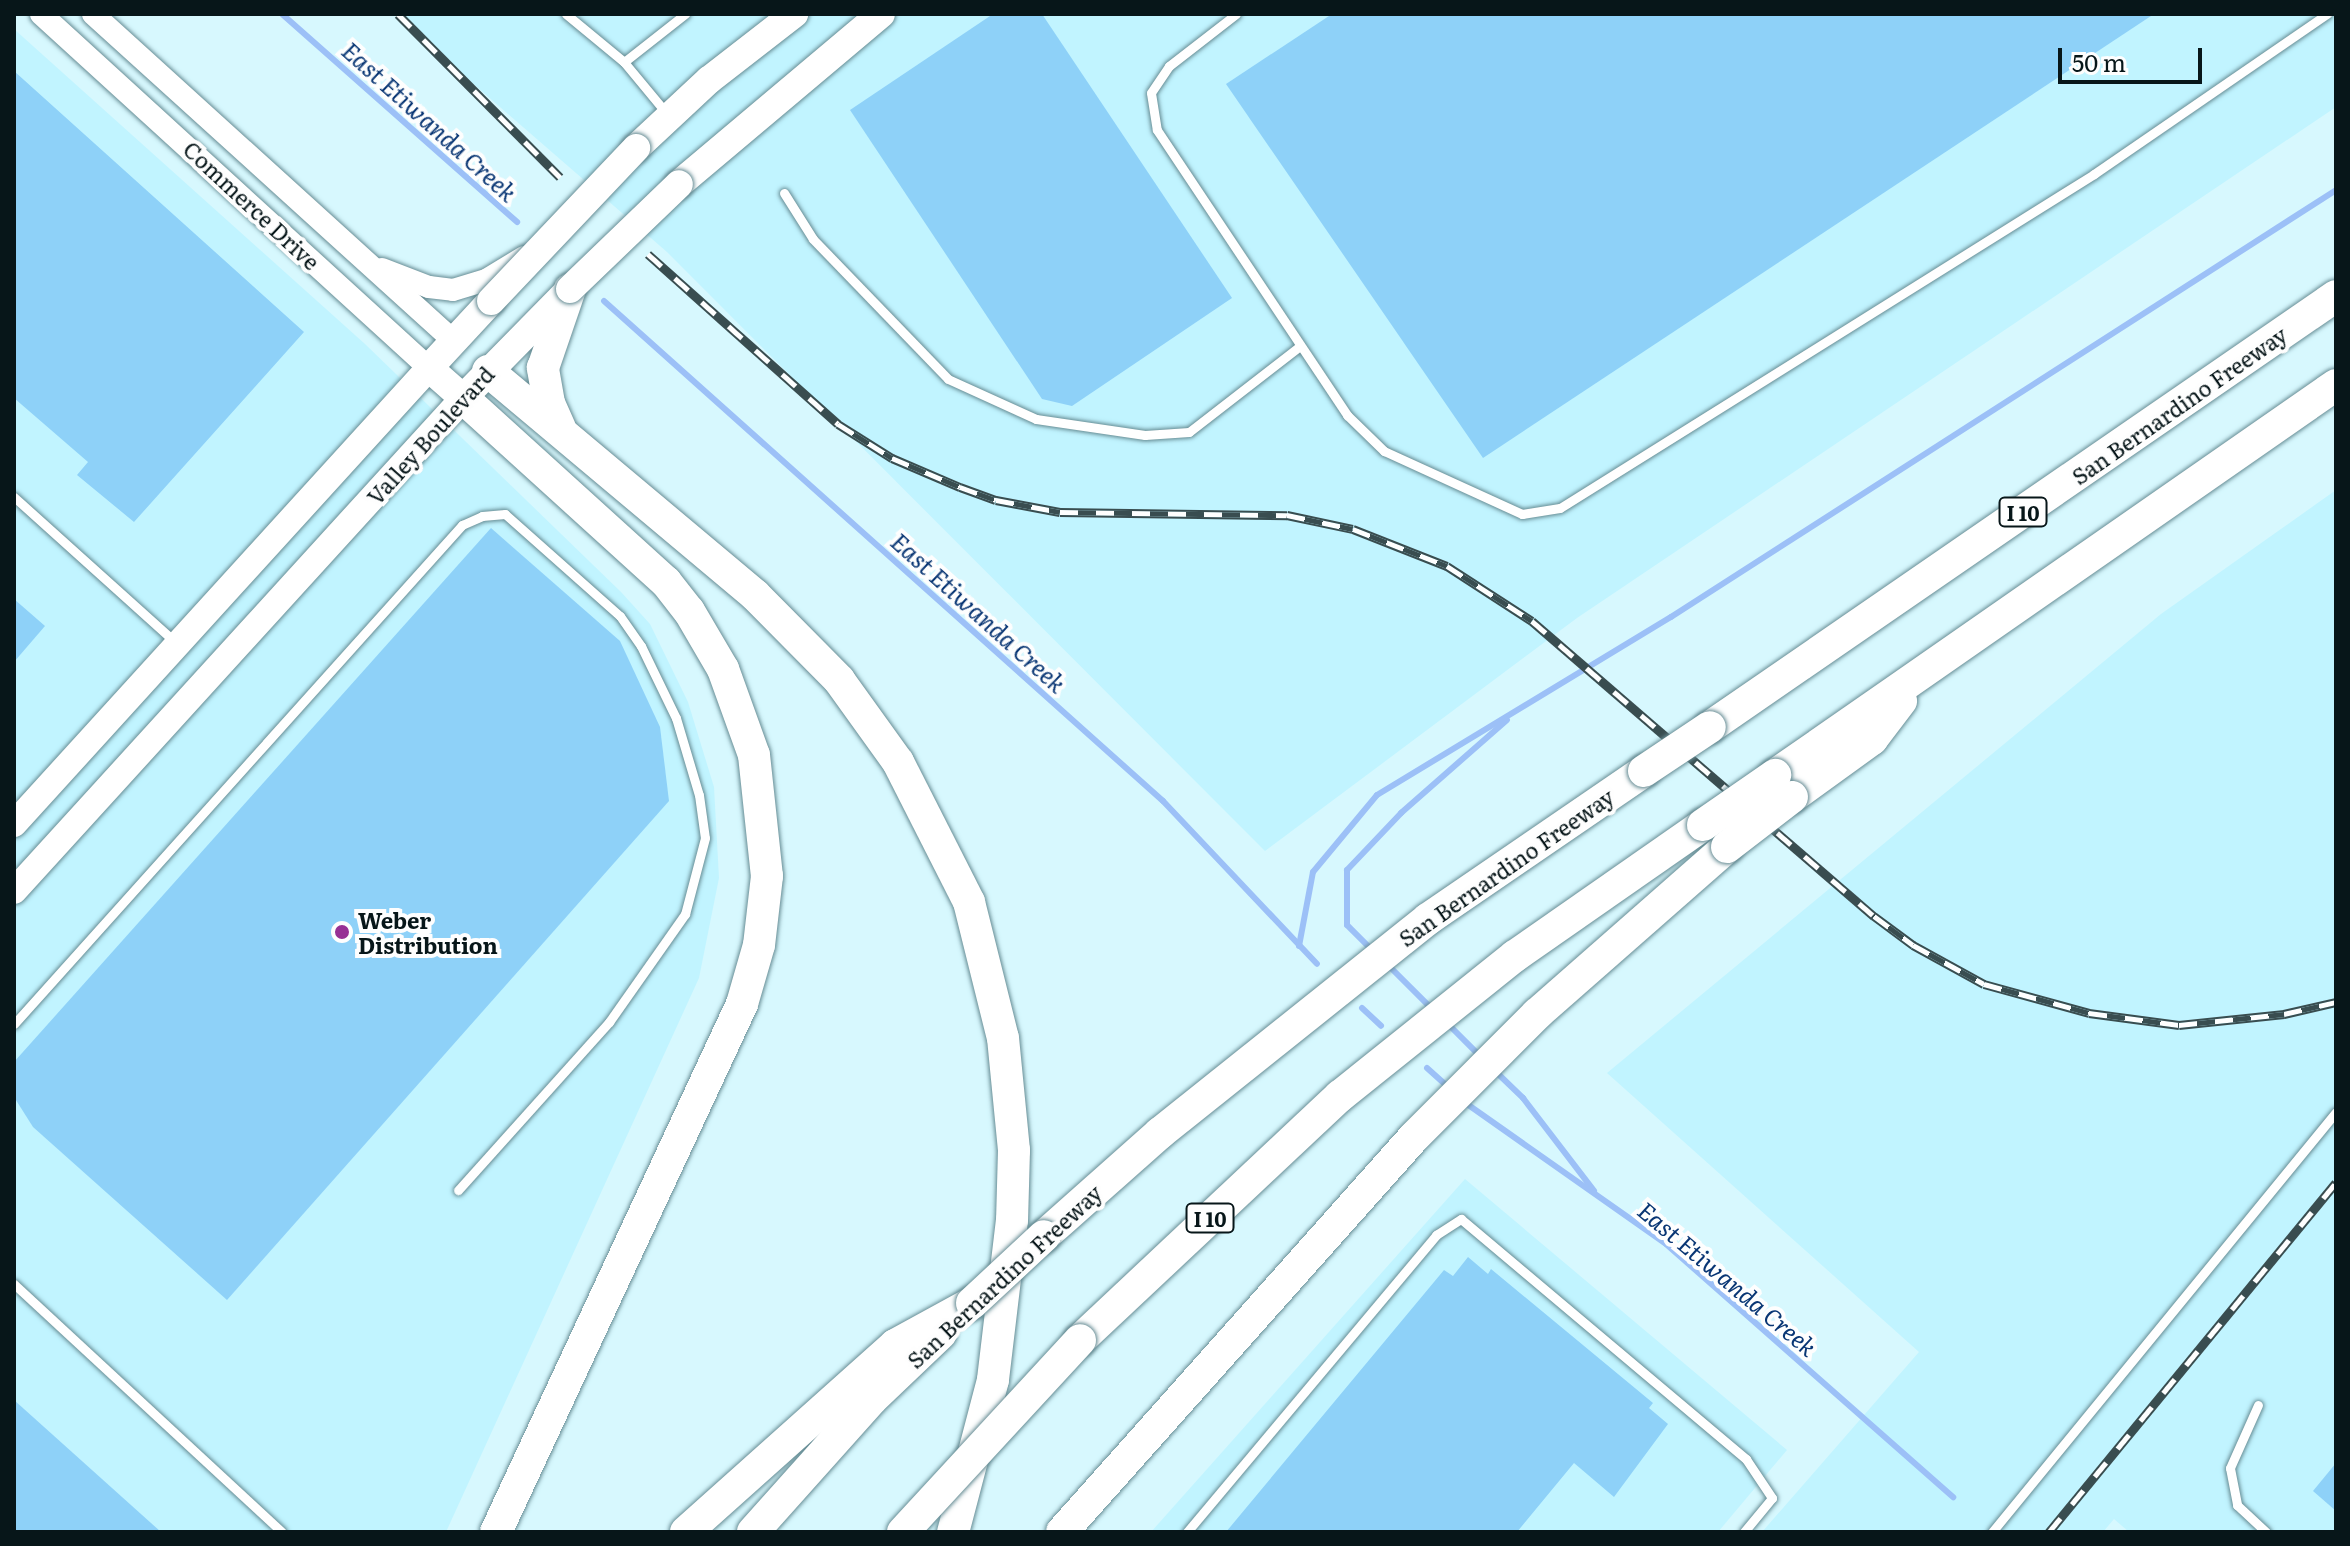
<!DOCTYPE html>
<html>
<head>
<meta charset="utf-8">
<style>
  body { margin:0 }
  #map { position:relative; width:2350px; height:1546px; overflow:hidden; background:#d7f8fe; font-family:Literata,serif }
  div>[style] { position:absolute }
  .built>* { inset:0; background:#c1f4ff }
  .stream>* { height:6px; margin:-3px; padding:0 3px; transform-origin:3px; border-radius:3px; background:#9cc0f7 }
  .building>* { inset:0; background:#8ed1f8 }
  .roads { filter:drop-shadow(0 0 2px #668c94) drop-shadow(0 0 2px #668c94) }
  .service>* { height:9px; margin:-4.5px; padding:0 4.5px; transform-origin:4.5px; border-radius:4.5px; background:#fff }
  .tertiary>* { height:22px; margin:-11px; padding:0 11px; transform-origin:11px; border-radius:11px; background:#fff }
  .secondary>* { height:26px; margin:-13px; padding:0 13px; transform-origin:13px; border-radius:13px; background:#fff }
  .primary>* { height:28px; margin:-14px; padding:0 14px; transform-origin:14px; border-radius:14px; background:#fff }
  .motorway>* { height:32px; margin:-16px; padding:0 16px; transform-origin:16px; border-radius:16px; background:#fff }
  .rail>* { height:9px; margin-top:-4.5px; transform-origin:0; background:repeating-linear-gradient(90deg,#fefefe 0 18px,#394d50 0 36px); box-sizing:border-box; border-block:2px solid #394d50 }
  .bridges { filter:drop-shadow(0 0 2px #668c94) drop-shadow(0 0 2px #668c94) }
  .primary-bridge>* { height:28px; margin:-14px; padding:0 14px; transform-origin:14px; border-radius:14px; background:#fff }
  .motorway-bridge>* { height:32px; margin:-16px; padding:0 16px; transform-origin:16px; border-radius:16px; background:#fff }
  .dots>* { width:22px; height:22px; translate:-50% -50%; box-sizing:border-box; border:4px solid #fefefe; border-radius:50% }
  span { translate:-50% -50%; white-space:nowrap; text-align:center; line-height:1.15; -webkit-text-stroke:8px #fefefe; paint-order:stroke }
  .shield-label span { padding:2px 6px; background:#fefefe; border:2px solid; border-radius:6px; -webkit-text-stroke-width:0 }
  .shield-label { font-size:20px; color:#071619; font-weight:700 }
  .street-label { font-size:22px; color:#071619 }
  .poi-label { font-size:22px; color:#071619; font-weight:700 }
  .left { translate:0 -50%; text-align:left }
  .water-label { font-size:24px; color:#093674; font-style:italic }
  .frame { position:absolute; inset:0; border:16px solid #071619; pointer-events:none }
  .scale { position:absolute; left:2058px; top:48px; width:144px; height:36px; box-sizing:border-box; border:4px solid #071619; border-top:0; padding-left:10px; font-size:24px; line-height:28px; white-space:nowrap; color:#071619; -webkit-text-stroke:6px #fefefe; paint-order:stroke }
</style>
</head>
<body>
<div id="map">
  <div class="built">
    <i style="clip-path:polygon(393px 14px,2336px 14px,2336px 107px,1577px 618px,1265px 851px,667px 252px)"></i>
    <i style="clip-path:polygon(14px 29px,365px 344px,621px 592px,650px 624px,688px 702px,714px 787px,719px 878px,699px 978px,446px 1532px,14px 1532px)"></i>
    <i style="clip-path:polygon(2336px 490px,2336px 1532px,2129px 1532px,2114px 1519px,2103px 1532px,1762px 1532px,1919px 1352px,1607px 1073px,2161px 614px)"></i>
    <i style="clip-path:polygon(1465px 1179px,1787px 1450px,1718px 1532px,1151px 1532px)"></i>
  </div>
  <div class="stream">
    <i style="left:282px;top:14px;width:314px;rotate:41.5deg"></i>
    <i style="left:604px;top:301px;width:750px;rotate:41.81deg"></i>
    <i style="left:1163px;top:801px;width:224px;rotate:46.6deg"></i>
    <i style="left:1299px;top:946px;width:75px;rotate:-79.3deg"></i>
    <i style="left:1313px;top:872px;width:100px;rotate:-50.3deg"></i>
    <i style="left:1377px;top:795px;width:344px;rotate:-31.2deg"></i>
    <i style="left:1671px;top:617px;width:790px;rotate:-32.7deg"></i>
    <i style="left:1374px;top:952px;width:38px;rotate:-135deg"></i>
    <i style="left:1347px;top:925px;width:55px;rotate:-90deg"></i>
    <i style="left:1347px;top:870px;width:79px;rotate:-46.5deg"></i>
    <i style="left:1401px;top:813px;width:141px;rotate:-41.3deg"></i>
    <i style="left:1388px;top:965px;width:65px;rotate:45deg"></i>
    <i style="left:1362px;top:1008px;width:26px;rotate:43deg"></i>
    <i style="left:1448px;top:1024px;width:45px;rotate:45deg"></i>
    <i style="left:1427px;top:1068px;width:24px;rotate:42deg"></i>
    <i style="left:1493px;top:1069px;width:42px;rotate:44deg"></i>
    <i style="left:1523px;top:1098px;width:117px;rotate:52.6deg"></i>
    <i style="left:1467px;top:1104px;width:243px;rotate:35.1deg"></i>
    <i style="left:1666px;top:1244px;width:383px;rotate:41.4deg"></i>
  </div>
  <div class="building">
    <i style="clip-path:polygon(993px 14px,1042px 14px,1232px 298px,1072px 406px,1042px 399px,850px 110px)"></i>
    <i style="clip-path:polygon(1332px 14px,2154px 14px,1483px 458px,1226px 84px)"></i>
    <i style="clip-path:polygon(14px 71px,304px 332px,134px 522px,77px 475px,88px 462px,14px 398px)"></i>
    <i style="clip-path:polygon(491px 528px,620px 641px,660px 727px,669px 801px,227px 1300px,33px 1127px,14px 1097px,14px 1062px)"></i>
    <i style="clip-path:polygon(14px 599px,45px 626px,14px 662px)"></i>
    <i style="clip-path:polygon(1468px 1257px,1488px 1274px,1491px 1269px,1653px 1403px,1649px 1408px,1668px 1424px,1614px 1497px,1574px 1463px,1517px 1532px,1226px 1532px,1444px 1270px,1453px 1276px)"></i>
    <i style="clip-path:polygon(14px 1400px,161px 1532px,14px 1532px)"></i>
    <i style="clip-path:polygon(2336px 1463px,2336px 1511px,2313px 1491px)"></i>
  </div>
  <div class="roads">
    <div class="service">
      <i style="left:566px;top:14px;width:75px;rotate:39.6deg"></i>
      <i style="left:624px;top:62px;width:69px;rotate:50.3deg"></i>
      <i style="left:1236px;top:14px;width:85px;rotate:142.2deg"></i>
      <i style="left:1169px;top:66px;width:32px;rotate:124deg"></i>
      <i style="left:1151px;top:93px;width:37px;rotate:81deg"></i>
      <i style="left:1157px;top:130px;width:343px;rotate:56.3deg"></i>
      <i style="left:1347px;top:415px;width:52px;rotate:44.2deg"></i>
      <i style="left:1384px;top:451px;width:152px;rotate:24.5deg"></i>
      <i style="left:1522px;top:514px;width:38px;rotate:-9deg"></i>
      <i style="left:1560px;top:508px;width:630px;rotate:-32.02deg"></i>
      <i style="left:2094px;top:174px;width:283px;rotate:-34.5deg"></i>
      <i style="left:624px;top:62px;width:78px;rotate:-38.2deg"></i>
      <i style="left:784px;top:193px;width:54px;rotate:57.8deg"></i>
      <i style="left:813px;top:239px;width:194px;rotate:46deg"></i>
      <i style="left:948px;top:379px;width:97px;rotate:24.4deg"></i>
      <i style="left:1036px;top:419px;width:110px;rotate:8.4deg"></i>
      <i style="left:1145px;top:435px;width:44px;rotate:-3.9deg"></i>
      <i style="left:1189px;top:432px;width:140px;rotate:-37.8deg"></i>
      <i style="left:14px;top:497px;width:217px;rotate:42deg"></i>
      <i style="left:14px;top:1024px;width:671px;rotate:-48.08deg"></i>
      <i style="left:462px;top:525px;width:22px;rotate:-24deg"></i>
      <i style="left:482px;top:516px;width:23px;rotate:-5deg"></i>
      <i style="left:505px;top:514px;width:154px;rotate:41.6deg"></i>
      <i style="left:620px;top:616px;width:37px;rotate:55deg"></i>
      <i style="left:641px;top:646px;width:80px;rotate:64.1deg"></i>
      <i style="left:676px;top:718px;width:80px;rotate:73.4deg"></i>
      <i style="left:699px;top:795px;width:43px;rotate:82.1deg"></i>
      <i style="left:705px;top:838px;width:79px;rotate:104.7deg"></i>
      <i style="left:685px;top:914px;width:132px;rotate:125.1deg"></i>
      <i style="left:609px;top:1022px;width:226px;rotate:131.9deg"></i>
      <i style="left:14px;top:1284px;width:365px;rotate:42.8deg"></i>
      <i style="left:2258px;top:1405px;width:69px;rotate:114deg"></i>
      <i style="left:2230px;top:1468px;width:38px;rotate:79deg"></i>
      <i style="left:2237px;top:1505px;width:40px;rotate:43deg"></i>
      <i style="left:1187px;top:1532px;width:388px;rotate:-50deg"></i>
      <i style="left:1436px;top:1235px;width:30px;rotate:-33deg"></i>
      <i style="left:1461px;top:1219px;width:373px;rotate:40.1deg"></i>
      <i style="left:1746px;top:1459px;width:47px;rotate:56.3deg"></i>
      <i style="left:1772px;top:1498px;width:44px;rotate:129.5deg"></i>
      <i style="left:1992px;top:1532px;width:543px;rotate:-50.68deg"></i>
    </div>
    <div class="tertiary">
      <i style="left:41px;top:14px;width:525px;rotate:42.38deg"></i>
      <i style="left:93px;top:14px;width:486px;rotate:42.2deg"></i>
      <i style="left:382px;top:269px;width:50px;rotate:21deg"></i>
      <i style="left:429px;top:287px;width:24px;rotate:7deg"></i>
      <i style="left:453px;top:290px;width:37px;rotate:-17deg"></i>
      <i style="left:488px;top:279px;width:42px;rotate:-31.4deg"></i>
    </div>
    <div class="secondary">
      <i style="left:14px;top:824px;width:617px;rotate:-47.7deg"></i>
      <i style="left:14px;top:891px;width:667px;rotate:-47.67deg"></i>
    </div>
    <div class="primary">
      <i style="left:636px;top:148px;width:100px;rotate:-43deg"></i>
      <i style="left:709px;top:80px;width:108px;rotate:-37.8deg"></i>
      <i style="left:679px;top:184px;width:264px;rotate:-40.1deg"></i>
      <i style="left:491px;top:301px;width:91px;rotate:132.8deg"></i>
      <i style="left:429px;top:368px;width:45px;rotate:41.4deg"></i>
      <i style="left:463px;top:398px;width:153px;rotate:-45.5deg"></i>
    </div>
    <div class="motorway">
      <i style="left:488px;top:371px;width:349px;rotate:40deg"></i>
      <i style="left:755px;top:595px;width:120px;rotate:45.3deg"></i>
      <i style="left:839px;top:680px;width:101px;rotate:54.3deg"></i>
      <i style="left:898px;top:762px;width:157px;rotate:63.1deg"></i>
      <i style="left:969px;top:902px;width:140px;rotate:76deg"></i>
      <i style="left:1003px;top:1038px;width:113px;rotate:84.4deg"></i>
      <i style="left:1014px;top:1150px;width:70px;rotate:91.6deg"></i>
      <i style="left:1012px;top:1220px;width:161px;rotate:96.8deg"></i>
      <i style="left:993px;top:1380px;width:157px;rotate:104.7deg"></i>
      <i style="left:463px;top:398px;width:274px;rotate:42.2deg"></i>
      <i style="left:666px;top:582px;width:37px;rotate:52deg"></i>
      <i style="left:689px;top:611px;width:67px;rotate:59.6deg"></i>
      <i style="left:723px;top:669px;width:91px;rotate:70.2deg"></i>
      <i style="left:754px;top:755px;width:122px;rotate:83.9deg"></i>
      <i style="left:767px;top:876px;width:69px;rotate:96.6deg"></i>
      <i style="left:759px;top:945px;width:61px;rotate:106.1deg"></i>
      <i style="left:742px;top:1004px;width:582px;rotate:114.98deg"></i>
      <i style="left:560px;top:428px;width:27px;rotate:-114deg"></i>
      <i style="left:549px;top:403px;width:36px;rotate:-100deg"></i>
      <i style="left:543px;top:368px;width:83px;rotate:-71.1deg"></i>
      <i style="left:1710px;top:727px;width:760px;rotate:-34.55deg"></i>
      <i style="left:1775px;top:775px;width:683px;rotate:-34.81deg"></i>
      <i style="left:1792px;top:797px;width:99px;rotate:-35.9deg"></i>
      <i style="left:1872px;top:739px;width:48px;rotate:-52.7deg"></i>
      <i style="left:1044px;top:1236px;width:155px;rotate:-41.6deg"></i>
      <i style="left:1160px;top:1133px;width:343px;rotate:-38.6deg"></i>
      <i style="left:1428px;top:919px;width:262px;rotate:-34.4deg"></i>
      <i style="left:1080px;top:1340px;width:357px;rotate:-43.2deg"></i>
      <i style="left:1340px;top:1096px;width:224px;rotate:-38.7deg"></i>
      <i style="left:1515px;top:956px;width:229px;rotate:-34.9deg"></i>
      <i style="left:686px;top:1532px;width:280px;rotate:-41.8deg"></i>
      <i style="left:895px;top:1345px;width:88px;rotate:-28.6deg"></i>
      <i style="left:753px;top:1532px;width:178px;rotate:-48.2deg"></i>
      <i style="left:872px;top:1399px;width:95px;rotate:-43.7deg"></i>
      <i style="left:1062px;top:1532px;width:530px;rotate:-48.29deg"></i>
      <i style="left:1415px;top:1136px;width:173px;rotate:-45deg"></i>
      <i style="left:1537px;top:1014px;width:253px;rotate:-41.3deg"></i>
    </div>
  </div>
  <div class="rail">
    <i style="left:398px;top:14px;width:230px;rotate:45.2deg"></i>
    <i style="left:648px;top:254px;width:255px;rotate:41.8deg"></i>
    <i style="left:838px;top:424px;width:64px;rotate:32.2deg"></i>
    <i style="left:892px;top:458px;width:74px;rotate:23.1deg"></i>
    <i style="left:960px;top:487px;width:38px;rotate:20deg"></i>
    <i style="left:996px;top:500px;width:65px;rotate:10.6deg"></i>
    <i style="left:1060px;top:512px;width:227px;rotate:0.8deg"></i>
    <i style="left:1287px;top:515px;width:67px;rotate:12deg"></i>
    <i style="left:1353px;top:529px;width:101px;rotate:21.5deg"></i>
    <i style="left:1447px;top:566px;width:101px;rotate:32.9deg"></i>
    <i style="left:1532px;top:621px;width:452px;rotate:40.8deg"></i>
    <i style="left:1874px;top:916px;width:49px;rotate:36.6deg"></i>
    <i style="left:1913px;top:945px;width:81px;rotate:28.8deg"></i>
    <i style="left:1984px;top:984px;width:109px;rotate:15.4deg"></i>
    <i style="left:2089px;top:1013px;width:91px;rotate:7.6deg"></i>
    <i style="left:2179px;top:1025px;width:106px;rotate:-6deg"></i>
    <i style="left:2284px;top:1014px;width:53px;rotate:-13deg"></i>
    <i style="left:2049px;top:1532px;width:452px;rotate:-50.6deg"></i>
  </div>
  <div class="bridges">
    <div class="primary-bridge">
      <i style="left:570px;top:289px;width:151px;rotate:-43.9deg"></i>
      <i style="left:491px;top:301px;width:211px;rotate:-46.5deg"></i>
    </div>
    <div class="motorway-bridge">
      <i style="left:1644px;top:771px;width:79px;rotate:-33.7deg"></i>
      <i style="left:1703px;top:825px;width:88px;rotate:-34.8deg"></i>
      <i style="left:1727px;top:847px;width:82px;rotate:-37.6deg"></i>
      <i style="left:972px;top:1303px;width:98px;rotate:-42.9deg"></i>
      <i style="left:903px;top:1532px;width:261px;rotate:-47.3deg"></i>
    </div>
  </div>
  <div class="dots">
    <i style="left:342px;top:932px;background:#973095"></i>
  </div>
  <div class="shield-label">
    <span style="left:2023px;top:512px">I 10</span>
    <span style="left:1210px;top:1218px">I 10</span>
  </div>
  <div class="street-label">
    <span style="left:252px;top:205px;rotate:43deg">Commerce Drive</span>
    <span style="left:2179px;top:405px;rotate:-35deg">San Bernardino Freeway</span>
    <span style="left:430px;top:435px;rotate:-48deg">Valley Boulevard</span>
    <span style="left:1506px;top:867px;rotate:-35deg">San Bernardino Freeway</span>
    <span style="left:1004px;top:1276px;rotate:-43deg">San Bernardino Freeway</span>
  </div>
  <div class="poi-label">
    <span class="left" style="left:358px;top:932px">Weber<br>Distribution</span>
  </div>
  <div class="water-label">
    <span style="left:430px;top:121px;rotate:42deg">East Etiwanda Creek</span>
    <span style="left:979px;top:612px;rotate:42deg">East Etiwanda Creek</span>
    <span style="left:1728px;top:1278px;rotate:40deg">East Etiwanda Creek</span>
  </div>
  <div class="frame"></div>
  <div class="scale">50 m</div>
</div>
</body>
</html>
